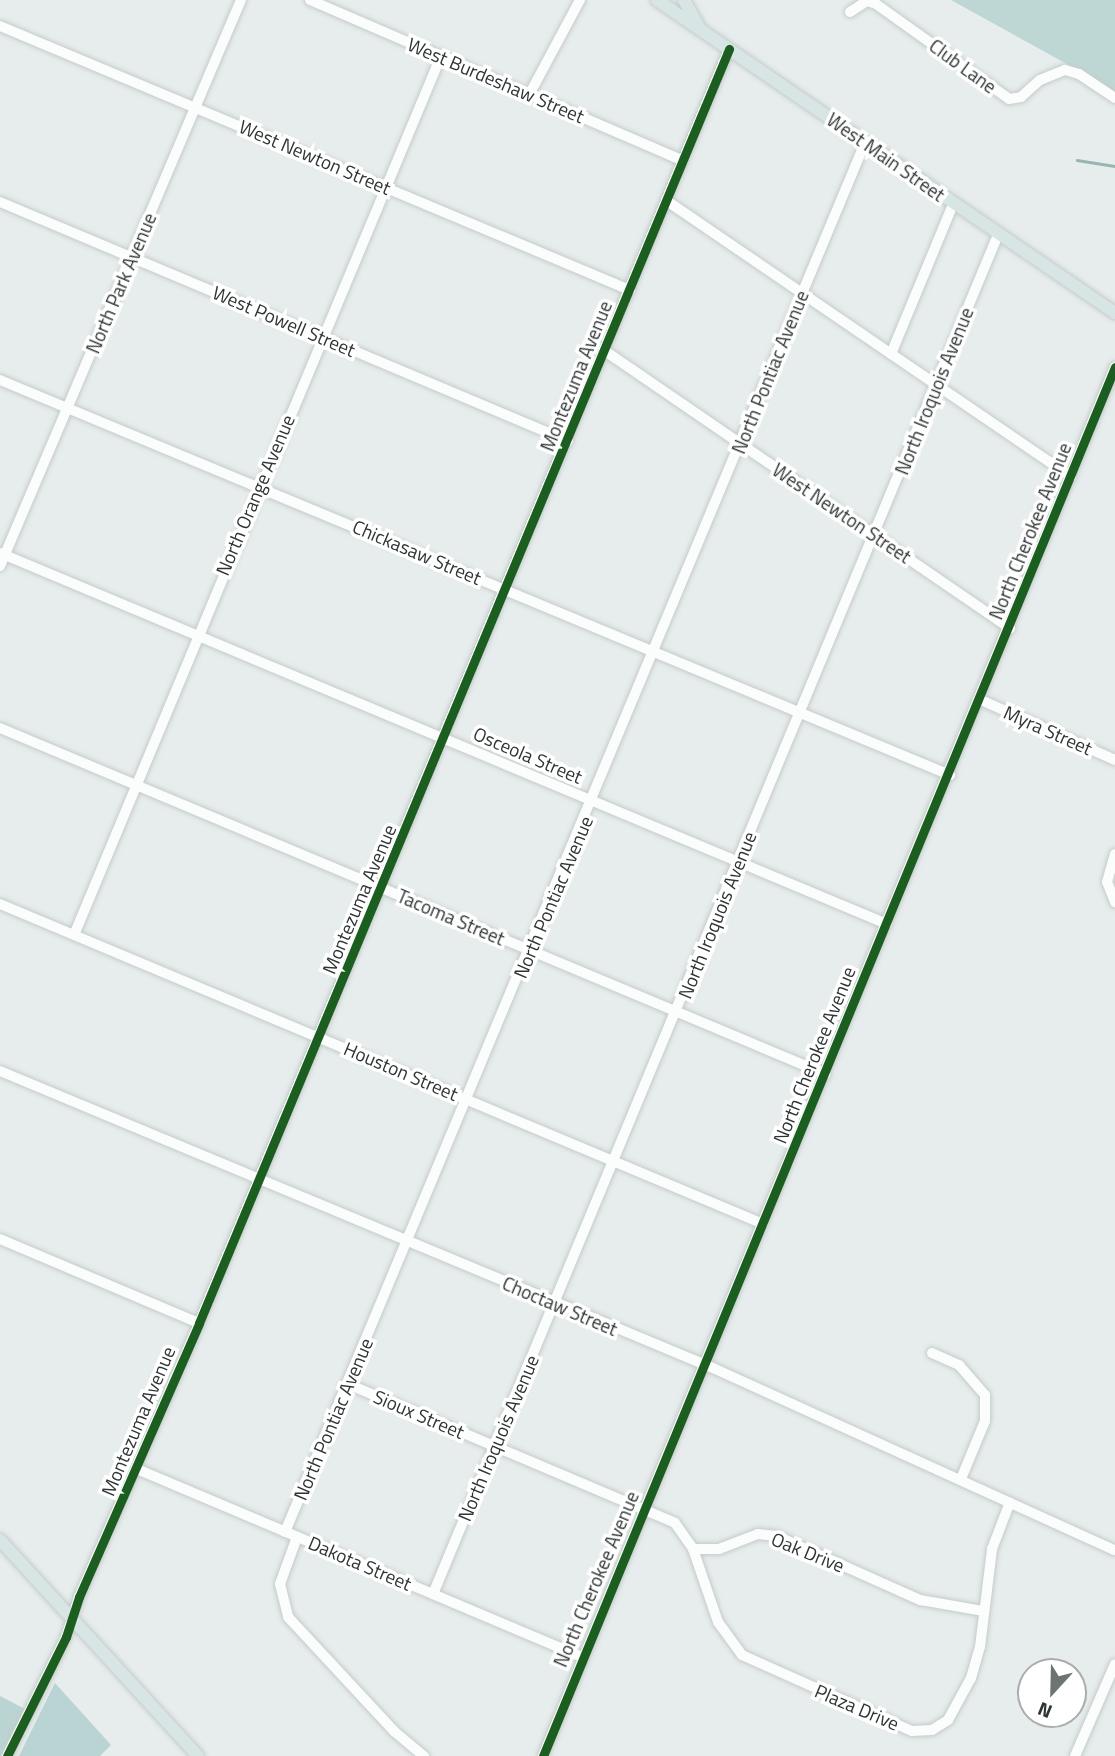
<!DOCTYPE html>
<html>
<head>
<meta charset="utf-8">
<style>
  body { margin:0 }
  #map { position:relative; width:1115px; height:1756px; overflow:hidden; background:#e6edec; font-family:"Titillium Web",sans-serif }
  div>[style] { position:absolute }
  .green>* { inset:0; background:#bed7d5 }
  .forest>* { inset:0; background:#bad4d3 }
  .stream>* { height:2.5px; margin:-1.25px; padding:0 1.25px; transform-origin:1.25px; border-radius:1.25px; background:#96b5b3 }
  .roads { filter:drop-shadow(0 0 2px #c5cbca) drop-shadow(0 0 2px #c5cbca) }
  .minor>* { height:10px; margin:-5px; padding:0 5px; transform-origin:5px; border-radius:5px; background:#fbfcfc }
  .major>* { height:12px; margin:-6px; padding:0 6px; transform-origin:6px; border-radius:6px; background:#d8e5e5 }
  .cycleway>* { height:9px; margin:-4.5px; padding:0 4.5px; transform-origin:4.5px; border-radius:4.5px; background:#1b5e20 }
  span { translate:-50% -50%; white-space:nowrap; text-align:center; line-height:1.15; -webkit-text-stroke:7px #fff; paint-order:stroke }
  .street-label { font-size:19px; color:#2e3333 }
  .north { position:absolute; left:1017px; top:1658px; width:70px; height:70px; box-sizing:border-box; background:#fff; border:2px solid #abadad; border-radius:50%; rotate:202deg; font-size:19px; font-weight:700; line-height:28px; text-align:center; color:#2e3333 }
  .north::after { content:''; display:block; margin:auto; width:24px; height:32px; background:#6e7474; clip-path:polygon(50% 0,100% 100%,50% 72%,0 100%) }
</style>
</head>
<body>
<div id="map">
  <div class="green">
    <i style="clip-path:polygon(951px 0,1115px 0,1115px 92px,1103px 84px)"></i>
  </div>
  <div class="forest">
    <i style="clip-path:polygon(55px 1683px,111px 1745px,100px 1756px,19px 1756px)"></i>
    <i style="clip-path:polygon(0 1696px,25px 1709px,1px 1756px,0 1756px)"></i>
  </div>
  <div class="stream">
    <i style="left:1077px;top:160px;width:38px;rotate:9deg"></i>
  </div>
  <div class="roads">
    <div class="minor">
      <i style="left:310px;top:0;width:406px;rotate:23.3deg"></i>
      <i style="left:850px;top:12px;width:20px;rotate:-33deg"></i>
      <i style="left:867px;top:1px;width:9px;rotate:18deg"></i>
      <i style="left:876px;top:4px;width:163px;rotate:35.5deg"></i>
      <i style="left:1009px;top:99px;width:12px;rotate:-9deg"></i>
      <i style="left:1021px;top:97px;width:25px;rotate:-42deg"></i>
      <i style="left:1040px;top:80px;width:27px;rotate:-22deg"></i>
      <i style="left:1065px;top:70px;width:15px;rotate:16deg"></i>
      <i style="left:1079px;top:74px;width:43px;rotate:33.7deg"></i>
      <i style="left:0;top:26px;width:683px;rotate:22.74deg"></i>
      <i style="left:529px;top:95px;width:108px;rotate:-61.8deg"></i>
      <i style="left:667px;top:201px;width:489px;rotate:34.3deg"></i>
      <i style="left:0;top:202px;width:616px;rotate:22.82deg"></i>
      <i style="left:605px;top:351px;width:491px;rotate:34.4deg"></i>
      <i style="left:891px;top:354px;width:162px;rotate:-67.5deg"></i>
      <i style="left:0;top:380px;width:1029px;rotate:22.58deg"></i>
      <i style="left:0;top:553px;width:961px;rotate:22.7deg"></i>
      <i style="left:0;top:566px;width:615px;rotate:-66.94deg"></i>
      <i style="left:981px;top:700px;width:147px;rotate:24.1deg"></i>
      <i style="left:0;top:728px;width:895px;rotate:22.75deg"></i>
      <i style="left:1115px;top:854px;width:29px;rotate:106deg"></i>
      <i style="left:1107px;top:882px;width:22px;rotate:68deg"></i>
      <i style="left:0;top:904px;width:827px;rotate:22.75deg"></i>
      <i style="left:74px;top:935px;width:953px;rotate:-67.34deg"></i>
      <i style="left:0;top:1071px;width:772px;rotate:22.61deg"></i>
      <i style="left:713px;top:1368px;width:441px;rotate:24.4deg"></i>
      <i style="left:0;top:1239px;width:216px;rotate:22.9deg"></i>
      <i style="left:932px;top:1353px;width:30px;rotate:24deg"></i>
      <i style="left:959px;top:1365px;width:40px;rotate:49deg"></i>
      <i style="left:985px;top:1395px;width:26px;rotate:90deg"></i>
      <i style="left:985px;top:1421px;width:63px;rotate:112.5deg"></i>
      <i style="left:348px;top:1384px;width:355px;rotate:23deg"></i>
      <i style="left:675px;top:1523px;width:32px;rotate:55deg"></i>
      <i style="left:693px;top:1549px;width:77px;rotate:71.1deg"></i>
      <i style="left:718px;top:1622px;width:41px;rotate:54deg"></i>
      <i style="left:742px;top:1655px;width:186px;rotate:24.1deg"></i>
      <i style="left:912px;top:1731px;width:20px;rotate:-3deg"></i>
      <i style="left:932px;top:1730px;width:19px;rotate:-32deg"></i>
      <i style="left:948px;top:1720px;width:48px;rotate:-61.3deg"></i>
      <i style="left:971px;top:1678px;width:32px;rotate:-74deg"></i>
      <i style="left:980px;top:1647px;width:99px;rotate:-83deg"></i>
      <i style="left:992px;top:1549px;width:50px;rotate:-69deg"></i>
      <i style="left:137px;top:1469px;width:484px;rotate:22.9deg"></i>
      <i style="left:285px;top:1532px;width:1505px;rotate:-67.34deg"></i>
      <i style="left:297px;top:1537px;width:50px;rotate:109.9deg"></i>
      <i style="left:280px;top:1584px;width:34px;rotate:76deg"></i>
      <i style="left:288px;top:1617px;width:157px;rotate:47.1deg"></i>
      <i style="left:395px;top:1732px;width:38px;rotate:40deg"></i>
      <i style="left:693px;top:1549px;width:26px"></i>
      <i style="left:719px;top:1549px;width:42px;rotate:-21deg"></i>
      <i style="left:758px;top:1534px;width:19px;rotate:6deg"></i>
      <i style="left:777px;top:1536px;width:157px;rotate:24.1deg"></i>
      <i style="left:920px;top:1600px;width:65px;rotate:9.8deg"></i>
      <i style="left:433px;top:1594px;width:1472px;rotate:-67.43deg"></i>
      <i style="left:7px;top:1756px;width:133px;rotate:-63.6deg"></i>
      <i style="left:66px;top:1637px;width:42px;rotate:-72deg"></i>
      <i style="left:79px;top:1597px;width:299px;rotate:-66.3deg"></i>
      <i style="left:199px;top:1323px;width:1380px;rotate:-67.41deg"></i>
      <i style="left:543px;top:1756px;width:1502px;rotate:-67.62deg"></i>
      <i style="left:1075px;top:1756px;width:100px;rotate:-66.5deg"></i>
    </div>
    <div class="major">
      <i style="left:657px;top:0;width:555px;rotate:34.35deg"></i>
      <i style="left:684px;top:0;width:31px;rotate:61deg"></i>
      <i style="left:0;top:1540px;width:293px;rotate:47.5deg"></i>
    </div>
  </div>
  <div class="cycleway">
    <i style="left:7px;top:1756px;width:133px;rotate:-63.6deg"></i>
    <i style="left:66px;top:1637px;width:42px;rotate:-72deg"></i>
    <i style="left:79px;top:1597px;width:299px;rotate:-66.3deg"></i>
    <i style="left:199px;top:1323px;width:1380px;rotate:-67.41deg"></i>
    <i style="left:543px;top:1756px;width:1502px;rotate:-67.62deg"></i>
  </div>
  <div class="street-label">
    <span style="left:963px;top:66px;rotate:36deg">Club Lane</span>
    <span style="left:496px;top:80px;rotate:23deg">West Burdeshaw Street</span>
    <span style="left:315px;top:157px;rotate:23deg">West Newton Street</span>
    <span style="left:886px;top:157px;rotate:35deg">West Main Street</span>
    <span style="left:121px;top:283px;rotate:-67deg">North Park Avenue</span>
    <span style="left:284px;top:321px;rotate:23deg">West Powell Street</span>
    <span style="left:770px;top:372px;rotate:-68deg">North Pontiac Avenue</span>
    <span style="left:576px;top:376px;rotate:-68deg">Montezuma Avenue</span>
    <span style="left:934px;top:391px;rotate:-68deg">North Iroquois Avenue</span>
    <span style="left:255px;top:495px;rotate:-67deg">North Orange Avenue</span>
    <span style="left:842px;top:513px;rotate:34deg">West Newton Street</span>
    <span style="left:1030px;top:531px;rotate:-68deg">North Cherokee Avenue</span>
    <span style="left:417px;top:552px;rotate:23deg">Chickasaw Street</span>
    <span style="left:1048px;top:730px;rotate:24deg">Myra Street</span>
    <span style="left:528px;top:755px;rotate:23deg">Osceola Street</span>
    <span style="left:553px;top:897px;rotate:-67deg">North Pontiac Avenue</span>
    <span style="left:359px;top:899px;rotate:-67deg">Montezuma Avenue</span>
    <span style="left:717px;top:915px;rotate:-68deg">North Iroquois Avenue</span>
    <span style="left:451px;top:917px;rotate:23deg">Tacoma Street</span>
    <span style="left:814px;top:1055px;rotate:-68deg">North Cherokee Avenue</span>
    <span style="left:401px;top:1071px;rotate:23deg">Houston Street</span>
    <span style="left:560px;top:1306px;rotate:23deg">Choctaw Street</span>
    <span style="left:419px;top:1414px;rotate:23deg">Sioux Street</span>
    <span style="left:333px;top:1419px;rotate:-67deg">North Pontiac Avenue</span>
    <span style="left:138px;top:1421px;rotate:-67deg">Montezuma Avenue</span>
    <span style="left:498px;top:1438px;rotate:-67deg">North Iroquois Avenue</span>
    <span style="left:808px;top:1552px;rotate:22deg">Oak Drive</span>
    <span style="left:360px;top:1563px;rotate:23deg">Dakota Street</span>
    <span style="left:596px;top:1579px;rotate:-67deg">North Cherokee Avenue</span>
    <span style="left:857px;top:1707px;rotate:23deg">Plaza Drive</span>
  </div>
  <div class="north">N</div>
</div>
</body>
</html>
